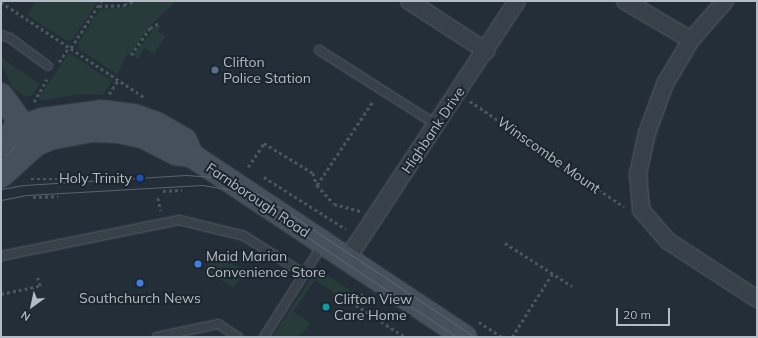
<!DOCTYPE html>
<html>
<head>
<meta charset="utf-8">
<style>
  body { margin:0 }
  #map { position:relative; width:758px; height:338px; overflow:hidden; background:#242e39; font-family:Mulish,sans-serif }
  div>[style] { position:absolute }
  .green>* { inset:0; background:#273b3b }
  .path>* { height:2.5px; margin-top:-1.25px; transform-origin:0; background:repeating-linear-gradient(90deg,#465859 0 3px,transparent 0 6px) }
  .roads { filter:drop-shadow(0 0 1px #565e67) drop-shadow(0 0 1px #565e67) }
  .lane>* { height:8px; margin:-4px; padding:0 4px; transform-origin:4px; border-radius:4px; background:#38404a }
  .street>* { height:16px; margin:-8px; padding:0 8px; transform-origin:8px; border-radius:8px; background:#38404a }
  .secondary>* { height:22px; margin:-11px; padding:0 11px; transform-origin:11px; border-radius:11px; background:#46505c }
  .tram>* { height:1px; margin:-0.5px; padding:0 0.5px; transform-origin:0.5px; border-radius:0.5px; background:#5a6470 }
  .dots>* { width:11px; height:11px; translate:-50% -50%; box-sizing:border-box; border:2px solid #1d252e; border-radius:50% }
  span { translate:-50% -50%; white-space:nowrap; text-align:center; line-height:1.15; -webkit-text-stroke:4px #1d252e; paint-order:stroke }
  .poi-label { font-size:14px; color:#b3bbc5 }
  .left { translate:0 -50%; text-align:left }
  .right { translate:-100% -50%; text-align:right }
  .street-label { font-size:14px; color:#b3bbc5 }
  .frame { position:absolute; inset:0; border:2px solid #b3bbc5; pointer-events:none }
  .north { position:absolute; left:12px; top:286px; width:40px; height:40px; -webkit-text-stroke:3px #1d252e; paint-order:stroke; rotate:213deg; font-size:11px; font-weight:700; line-height:16px; text-align:center; color:#b3bbc5 }
  .north::after { content:''; display:block; margin:auto; width:14px; height:18px; background:#b3bbc5; clip-path:polygon(50% 0,100% 100%,50% 72%,0 100%) }
  .scale { position:absolute; left:616px; top:308px; width:54px; height:18px; box-sizing:border-box; border:2px solid #b3bbc5; border-top:0; padding-left:5px; font-size:12px; line-height:14px; white-space:nowrap; color:#b3bbc5; -webkit-text-stroke:3px #1d252e; paint-order:stroke }
</style>
</head>
<body>
<div id="map">
  <div class="green">
    <i style="clip-path:polygon(36px 1px,98px 1px,73px 39px,67px 41px,27px 15px)"></i>
    <i style="clip-path:polygon(137px 1px,176px 1px,150px 26px,130px 54px,128px 53px,117px 74px,79px 49px,78px 43px,100px 9px,127px 7px)"></i>
    <i style="clip-path:polygon(156px 26px,161px 26px,158px 31px,166px 36px,154px 54px,145px 48px,138px 59px,133px 55px)"></i>
    <i style="clip-path:polygon(69px 53px,112px 81px,103px 95px,80px 94px,42px 101px,39px 97px)"></i>
    <i style="clip-path:polygon(2px 58px,40px 84px,32px 95px,25px 97px,12px 87px,1px 63px)"></i>
    <i style="clip-path:polygon(206px 256px,246px 269px,234px 288px,209px 272px)"></i>
    <i style="clip-path:polygon(324px 274px,358px 295px,354px 302px,351px 300px,349px 303px,315px 280px,293px 312px,310px 323px,307px 329px,297px 337px,272px 337px,310px 279px)"></i>
  </div>
  <div class="path">
    <i style="left:1px;top:2px;width:172px;rotate:33.6deg"></i>
    <i style="left:99px;top:6px;width:25px;rotate:-2deg"></i>
    <i style="left:124px;top:5px;width:12px;rotate:-20deg"></i>
    <i style="left:71px;top:48px;width:56px;rotate:-57.4deg"></i>
    <i style="left:131px;top:55px;width:33px;rotate:-55deg"></i>
    <i style="left:150px;top:28px;width:10px;rotate:-29deg"></i>
    <i style="left:59px;top:62px;width:18px;rotate:-56deg"></i>
    <i style="left:109px;top:94px;width:17px;rotate:-57deg"></i>
    <i style="left:470px;top:101px;width:187px;rotate:34.5deg"></i>
    <i style="left:34px;top:102px;width:26px;rotate:-61deg"></i>
    <i style="left:248px;top:167px;width:29px;rotate:-56deg"></i>
    <i style="left:264px;top:143px;width:57px;rotate:31.5deg"></i>
    <i style="left:313px;top:173px;width:13px;rotate:72deg"></i>
    <i style="left:317px;top:185px;width:25px;rotate:48deg"></i>
    <i style="left:334px;top:204px;width:27px;rotate:15deg"></i>
    <i style="left:264px;top:177px;width:97px;rotate:32.4deg"></i>
    <i style="left:31px;top:179px;width:26px"></i>
    <i style="left:317px;top:185px;width:101px;rotate:-56.3deg"></i>
    <i style="left:163px;top:191px;width:19px;rotate:-3deg"></i>
    <i style="left:33px;top:197px;width:25px;rotate:-2deg"></i>
    <i style="left:158px;top:198px;width:13px;rotate:77deg"></i>
    <i style="left:505px;top:243px;width:80px;rotate:32.7deg"></i>
    <i style="left:1px;top:294px;width:40px;rotate:-12deg"></i>
    <i style="left:40px;top:286px;width:9px;rotate:-108deg"></i>
    <i style="left:363px;top:294px;width:13px;rotate:122deg"></i>
    <i style="left:356px;top:305px;width:59px;rotate:33.1deg"></i>
    <i style="left:479px;top:322px;width:27px;rotate:33deg"></i>
    <i style="left:303px;top:337px;width:9px"></i>
    <i style="left:512px;top:337px;width:75px;rotate:-57.6deg"></i>
  </div>
  <div class="roads">
    <div class="lane">
      <i style="left:1px;top:35px;width:9px;rotate:18deg"></i>
      <i style="left:10px;top:38px;width:47px;rotate:36.4deg"></i>
      <i style="left:319px;top:50px;width:140px;rotate:32.4deg"></i>
      <i style="left:1px;top:256px;width:182px;rotate:-11.4deg"></i>
      <i style="left:179px;top:220px;width:67px;rotate:13.8deg"></i>
      <i style="left:244px;top:236px;width:71px;rotate:32.3deg"></i>
      <i style="left:304px;top:274px;width:36px;rotate:-58deg"></i>
      <i style="left:157px;top:337px;width:62px;rotate:-12deg"></i>
      <i style="left:218px;top:324px;width:24px;rotate:33deg"></i>
      <i style="left:264px;top:337px;width:75px;rotate:-57.6deg"></i>
    </div>
    <div class="street">
      <i style="left:409px;top:1px;width:92px;rotate:33deg"></i>
      <i style="left:625px;top:1px;width:77px;rotate:30.6deg"></i>
      <i style="left:725px;top:1px;width:52px;rotate:131.1deg"></i>
      <i style="left:691px;top:40px;width:51px;rotate:120.6deg"></i>
      <i style="left:665px;top:84px;width:52px;rotate:110.2deg"></i>
      <i style="left:647px;top:133px;width:42px;rotate:102.4deg"></i>
      <i style="left:638px;top:174px;width:36px;rotate:85deg"></i>
      <i style="left:641px;top:210px;width:41px;rotate:48.9deg"></i>
      <i style="left:668px;top:241px;width:106px;rotate:33.1deg"></i>
      <i style="left:347px;top:259px;width:309px;rotate:-56.6deg"></i>
    </div>
    <div class="secondary">
      <i style="left:1px;top:95px;width:53px;rotate:54.2deg"></i>
      <i style="left:1px;top:145px;width:20px;rotate:-49deg"></i>
      <i style="left:14px;top:130px;width:30px;rotate:-20deg"></i>
      <i style="left:42px;top:120px;width:61px;rotate:-7.6deg"></i>
      <i style="left:102px;top:112px;width:32px;rotate:7deg"></i>
      <i style="left:134px;top:116px;width:24px;rotate:19deg"></i>
      <i style="left:157px;top:124px;width:32px;rotate:30deg"></i>
      <i style="left:185px;top:140px;width:16px;rotate:68deg"></i>
      <i style="left:1px;top:176px;width:47px;rotate:-42.4deg"></i>
      <i style="left:36px;top:144px;width:15px;rotate:-23deg"></i>
      <i style="left:50px;top:138px;width:43px;rotate:-10.8deg"></i>
      <i style="left:92px;top:130px;width:26px;rotate:2deg"></i>
      <i style="left:118px;top:131px;width:25px;rotate:12deg"></i>
      <i style="left:142px;top:136px;width:38px;rotate:27deg"></i>
      <i style="left:176px;top:153px;width:15px;rotate:8deg"></i>
      <i style="left:191px;top:155px;width:329px;rotate:33.6deg"></i>
    </div>
  </div>
  <div class="tram">
    <i style="left:1px;top:189px;width:23px;rotate:-10deg"></i>
    <i style="left:24px;top:185px;width:162px;rotate:-3.5deg"></i>
    <i style="left:186px;top:175px;width:40px;rotate:4.3deg"></i>
    <i style="left:226px;top:178px;width:46px;rotate:27.1deg"></i>
    <i style="left:267px;top:199px;width:250px;rotate:33.6deg"></i>
    <i style="left:1px;top:200px;width:26px;rotate:-11deg"></i>
    <i style="left:27px;top:195px;width:175px;rotate:-3.3deg"></i>
    <i style="left:202px;top:185px;width:30px;rotate:9deg"></i>
    <i style="left:232px;top:190px;width:17px;rotate:25deg"></i>
    <i style="left:247px;top:197px;width:252px;rotate:33.7deg"></i>
  </div>
  <div class="dots">
    <i style="left:215px;top:70px;background:#5c6f8a"></i>
    <i style="left:140px;top:178px;background:#1a4fb4"></i>
    <i style="left:198px;top:264px;background:#3f7fe0"></i>
    <i style="left:140px;top:283px;background:#3f7fe0"></i>
    <i style="left:326px;top:307px;background:#0f9aa8"></i>
  </div>
  <div class="poi-label">
    <span class="left" style="left:223px;top:70px">Clifton<br>Police Station</span>
    <span class="right" style="left:132px;top:178px">Holy Trinity</span>
    <span class="left" style="left:206px;top:264px">Maid Marian<br>Convenience Store</span>
    <span style="left:140px;top:298px">Southchurch News</span>
    <span class="left" style="left:334px;top:307px">Clifton View<br>Care Home</span>
  </div>
  <div class="street-label">
    <span style="left:433px;top:130px;rotate:-56deg">Highbank Drive</span>
    <span style="left:549px;top:155px;rotate:35deg">Winscombe Mount</span>
    <span style="left:258px;top:200px;rotate:34deg">Farnborough Road</span>
  </div>
  <div class="frame"></div>
  <div class="north">N</div>
  <div class="scale">20 m</div>
</div>
</body>
</html>
